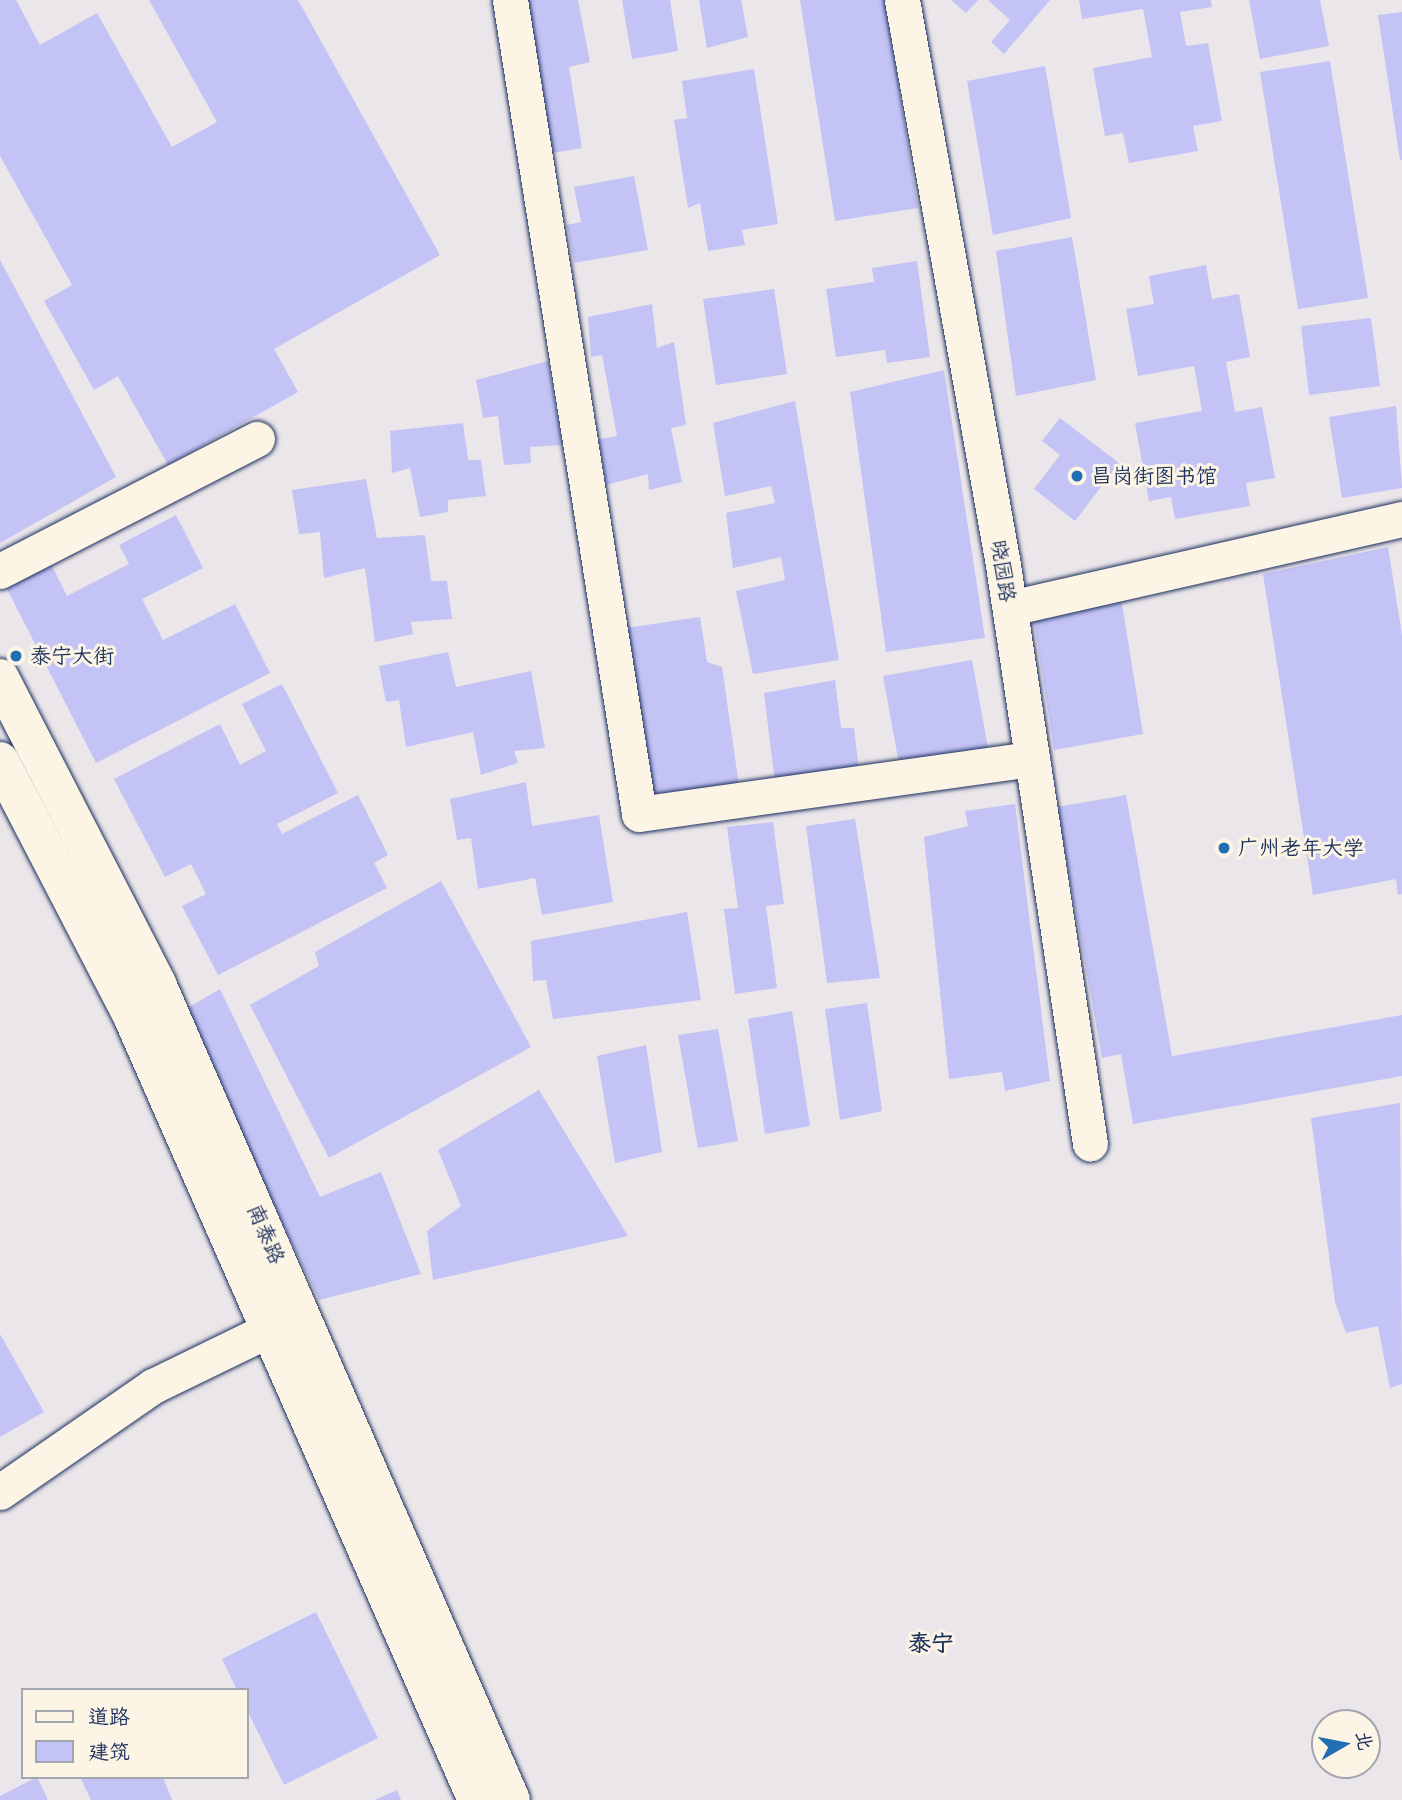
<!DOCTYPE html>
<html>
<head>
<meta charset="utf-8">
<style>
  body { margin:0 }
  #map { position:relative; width:1402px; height:1800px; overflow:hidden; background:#ebe6ea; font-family:"Patrick Hand","LXGW WenKai TC",sans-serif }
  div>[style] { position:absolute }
  .building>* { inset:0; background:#c3c3f5 }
  .roads { filter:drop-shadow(0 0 2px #1b2f5e) drop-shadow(0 0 2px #1b2f5e) }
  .minor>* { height:35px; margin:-17.5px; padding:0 17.5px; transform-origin:17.5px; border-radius:17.5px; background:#fcf5e5 }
  .secondary>* { height:38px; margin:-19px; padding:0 19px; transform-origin:19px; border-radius:19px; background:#fcf5e5 }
  .dots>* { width:19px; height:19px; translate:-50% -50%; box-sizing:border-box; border:4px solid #fcf5e5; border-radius:50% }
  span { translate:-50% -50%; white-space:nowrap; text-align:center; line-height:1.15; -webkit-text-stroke:6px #fcf5e5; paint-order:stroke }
  .poi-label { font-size:21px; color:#1b2f5e }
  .left { translate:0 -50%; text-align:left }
  .street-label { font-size:21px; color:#1b2f5e }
  .neighbourhood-label { font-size:23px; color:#1b2f5e; font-weight:700 }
  .legend { position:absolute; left:21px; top:1688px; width:228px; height:91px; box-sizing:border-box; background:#fcf5e5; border:2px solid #a2a6af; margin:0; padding:9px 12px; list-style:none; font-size:21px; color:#1b2f5e }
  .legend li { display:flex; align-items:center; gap:14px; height:35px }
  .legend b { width:35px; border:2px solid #a2a6af }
  .north { position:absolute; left:1311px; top:1709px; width:70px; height:70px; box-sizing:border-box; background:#fcf5e5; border:2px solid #a2a6af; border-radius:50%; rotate:80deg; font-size:19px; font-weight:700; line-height:28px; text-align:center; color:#1b2f5e }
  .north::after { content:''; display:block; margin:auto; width:24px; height:32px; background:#1f6fb2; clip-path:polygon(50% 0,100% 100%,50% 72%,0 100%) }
</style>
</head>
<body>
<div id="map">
  <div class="building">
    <i style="clip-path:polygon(0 0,16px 0,40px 45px,97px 13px,172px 147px,217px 122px,149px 0,298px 0,440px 255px,274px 349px,298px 392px,168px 465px,118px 376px,94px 390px,44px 301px,72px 285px,0 156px)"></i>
    <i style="clip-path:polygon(521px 0,578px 0,590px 62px,569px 67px,582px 148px,546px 154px)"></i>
    <i style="clip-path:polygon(622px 0,670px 0,678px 51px,632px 59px)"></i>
    <i style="clip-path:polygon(699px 0,741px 0,748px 37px,707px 48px)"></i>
    <i style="clip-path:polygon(800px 0,885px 0,918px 208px,835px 221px)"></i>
    <i style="clip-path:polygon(951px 0,978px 0,966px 13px)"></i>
    <i style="clip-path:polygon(988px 0,1050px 0,1004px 54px,991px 42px,1010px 20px)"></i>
    <i style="clip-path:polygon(1079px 0,1211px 0,1212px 7px,1180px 12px,1186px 46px,1208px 43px,1222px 121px,1193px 126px,1198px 151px,1129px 163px,1123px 133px,1105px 136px,1093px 68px,1152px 57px,1143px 9px,1082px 19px)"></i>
    <i style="clip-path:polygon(1249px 0,1320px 0,1329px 46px,1260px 59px)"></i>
    <i style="clip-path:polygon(1402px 12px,1402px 160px,1400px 160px,1378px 15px)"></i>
    <i style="clip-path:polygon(1330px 61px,1368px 298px,1298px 309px,1260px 72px)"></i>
    <i style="clip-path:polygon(1045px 66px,1071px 218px,993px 235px,967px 81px)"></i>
    <i style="clip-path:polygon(754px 69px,778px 224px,742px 230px,745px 245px,708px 251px,700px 203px,688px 208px,674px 120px,687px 118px,682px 81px)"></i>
    <i style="clip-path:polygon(634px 176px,648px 250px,574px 263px,567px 225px,581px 222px,574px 187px)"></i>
    <i style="clip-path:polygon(1072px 237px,1096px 380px,1016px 396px,996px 251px)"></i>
    <i style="clip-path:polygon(0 260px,116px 477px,0 543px)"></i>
    <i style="clip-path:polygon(917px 261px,930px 357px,887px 363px,885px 350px,836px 357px,826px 289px,874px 282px,872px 268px)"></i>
    <i style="clip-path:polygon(1206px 265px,1212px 299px,1239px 294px,1250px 357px,1226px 362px,1235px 412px,1262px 407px,1275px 478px,1246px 483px,1250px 506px,1175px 519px,1171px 497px,1149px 501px,1135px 423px,1202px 411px,1194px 366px,1138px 376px,1126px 309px,1154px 304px,1149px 276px)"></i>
    <i style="clip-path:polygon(774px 289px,787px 374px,716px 385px,703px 299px)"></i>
    <i style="clip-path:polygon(652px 304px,657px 348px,674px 342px,686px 425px,671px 428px,682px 482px,649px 490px,648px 474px,606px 485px,599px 439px,617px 436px,602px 355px,591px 357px,588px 317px)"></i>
    <i style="clip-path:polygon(1371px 318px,1380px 386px,1309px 395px,1301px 326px)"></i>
    <i style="clip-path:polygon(548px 361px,562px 445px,530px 447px,531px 463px,504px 465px,498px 416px,483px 418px,476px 380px)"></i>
    <i style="clip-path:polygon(944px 370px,985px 638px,886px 652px,850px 392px)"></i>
    <i style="clip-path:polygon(795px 401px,839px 660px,753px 674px,736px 591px,785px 580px,781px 557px,733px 568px,726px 513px,775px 503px,771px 486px,725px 496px,713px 423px)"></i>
    <i style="clip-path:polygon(1396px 406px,1402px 488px,1342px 498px,1329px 417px)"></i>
    <i style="clip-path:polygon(1060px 418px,1119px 463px,1075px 521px,1034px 489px,1060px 455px,1042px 441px)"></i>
    <i style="clip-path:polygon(463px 423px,468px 460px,481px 460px,486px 496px,448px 500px,448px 512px,420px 517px,410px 468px,392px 473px,390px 431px)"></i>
    <i style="clip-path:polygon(366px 479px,377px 538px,425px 535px,431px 581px,447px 581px,452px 619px,411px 622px,413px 634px,375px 642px,365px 568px,324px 578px,320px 532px,299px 534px,292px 490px)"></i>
    <i style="clip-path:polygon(176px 515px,203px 568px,142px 599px,163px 640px,235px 604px,270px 673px,96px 763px,5px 585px,50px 562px,67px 596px,129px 564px,119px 545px)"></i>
    <i style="clip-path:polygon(1388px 547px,1402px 635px,1402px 894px,1398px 895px,1396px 879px,1313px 895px,1263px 574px)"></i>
    <i style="clip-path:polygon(1121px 598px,1143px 734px,1054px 750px,1033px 616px)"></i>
    <i style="clip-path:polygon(700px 617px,707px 662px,722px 667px,740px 792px,645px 805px,619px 629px)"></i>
    <i style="clip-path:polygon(448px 652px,456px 687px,531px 671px,545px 748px,514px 751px,518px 763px,481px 775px,473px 732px,406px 747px,399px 700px,386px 702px,379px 666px)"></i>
    <i style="clip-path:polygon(972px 660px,988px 748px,899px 764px,883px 676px)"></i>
    <i style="clip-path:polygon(835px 680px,841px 728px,854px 728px,859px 769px,775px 783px,764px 693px)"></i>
    <i style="clip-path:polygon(282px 684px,338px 793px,277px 824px,282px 834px,358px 795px,388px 855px,374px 863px,387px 888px,218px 975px,182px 906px,206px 894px,191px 864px,165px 877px,114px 779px,220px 724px,240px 765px,266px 751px,242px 704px)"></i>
    <i style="clip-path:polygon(526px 782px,532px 826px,599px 815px,613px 902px,542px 915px,535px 878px,478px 889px,471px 838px,457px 840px,450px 799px)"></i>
    <i style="clip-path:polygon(1126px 795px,1172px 1056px,1402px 1015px,1402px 1076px,1133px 1124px,1121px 1054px,1102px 1058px,1057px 807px)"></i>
    <i style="clip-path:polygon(1015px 804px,1050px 1081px,1005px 1091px,1002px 1072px,949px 1079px,924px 837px,968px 826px,965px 811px)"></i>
    <i style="clip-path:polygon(855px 819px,880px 978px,827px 983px,806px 826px)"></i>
    <i style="clip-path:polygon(773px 822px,784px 904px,766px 906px,777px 988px,735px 994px,724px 909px,738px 908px,727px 827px)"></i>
    <i style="clip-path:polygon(441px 881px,531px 1047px,329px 1158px,250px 1005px,319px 966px,315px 952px)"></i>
    <i style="clip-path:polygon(687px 912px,701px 1000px,553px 1019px,546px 980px,533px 981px,531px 941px)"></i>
    <i style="clip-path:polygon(220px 989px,320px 1197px,381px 1172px,421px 1274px,319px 1300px,182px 1011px)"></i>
    <i style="clip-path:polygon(867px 1003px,882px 1111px,840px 1120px,825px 1009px)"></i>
    <i style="clip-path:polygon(792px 1011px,810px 1126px,765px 1134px,748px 1019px)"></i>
    <i style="clip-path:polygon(718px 1029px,738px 1141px,698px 1148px,678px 1035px)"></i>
    <i style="clip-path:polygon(646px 1045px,662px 1152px,615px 1163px,597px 1056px)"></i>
    <i style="clip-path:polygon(539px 1090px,628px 1236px,433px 1280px,427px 1231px,461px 1206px,438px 1150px)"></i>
    <i style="clip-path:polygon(1400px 1103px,1402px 1384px,1390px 1388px,1378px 1326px,1346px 1333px,1335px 1302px,1311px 1118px)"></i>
    <i style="clip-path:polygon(0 1334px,44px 1412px,0 1437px)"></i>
    <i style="clip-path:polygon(316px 1612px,378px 1738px,284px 1785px,247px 1710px,247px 1690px,237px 1690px,222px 1659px)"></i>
    <i style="clip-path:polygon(37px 1777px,48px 1800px,0 1800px,0 1796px)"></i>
    <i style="clip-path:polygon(80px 1777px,163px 1777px,172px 1800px,91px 1800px)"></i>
    <i style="clip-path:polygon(397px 1790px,401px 1800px,375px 1800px)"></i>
  </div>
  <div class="roads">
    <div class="minor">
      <i style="left:510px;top:0;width:824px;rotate:80.99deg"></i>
      <i style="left:639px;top:814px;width:397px;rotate:-8deg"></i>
      <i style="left:902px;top:0;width:574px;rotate:79.86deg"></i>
      <i style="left:1003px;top:565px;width:585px;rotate:81.45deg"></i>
      <i style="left:0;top:571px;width:289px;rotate:-27.2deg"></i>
      <i style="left:1010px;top:608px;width:402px;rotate:-12.8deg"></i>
      <i style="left:0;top:1492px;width:186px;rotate:-34.7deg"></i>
      <i style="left:153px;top:1386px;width:158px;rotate:-25.9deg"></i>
    </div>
    <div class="secondary">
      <i style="left:0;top:678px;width:344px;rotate:62.8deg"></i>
      <i style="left:157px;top:984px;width:889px;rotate:66.55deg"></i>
      <i style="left:0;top:761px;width:287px;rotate:62.6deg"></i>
      <i style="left:132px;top:1016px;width:857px;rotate:66.25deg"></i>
    </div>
  </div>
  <div class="dots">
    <i style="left:1077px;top:476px;background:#1f6fb2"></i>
    <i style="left:16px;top:656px;background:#1f6fb2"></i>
    <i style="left:1224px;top:848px;background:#1f6fb2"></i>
  </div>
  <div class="poi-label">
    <span class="left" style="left:1091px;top:476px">昌岗街图书馆</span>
    <span class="left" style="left:30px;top:656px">泰宁大街</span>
    <span class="left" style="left:1238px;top:848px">广州老年大学</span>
  </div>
  <div class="street-label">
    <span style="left:1003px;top:571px;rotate:81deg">晓园路</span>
    <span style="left:266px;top:1234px;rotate:67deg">南泰路</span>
  </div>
  <div class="neighbourhood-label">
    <span style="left:931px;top:1643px">泰宁</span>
  </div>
  <ul class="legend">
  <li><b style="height:9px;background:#fcf5e5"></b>道路</li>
  <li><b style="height:19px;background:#c3c3f5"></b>建筑</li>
  </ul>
  <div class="north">北</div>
</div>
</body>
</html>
